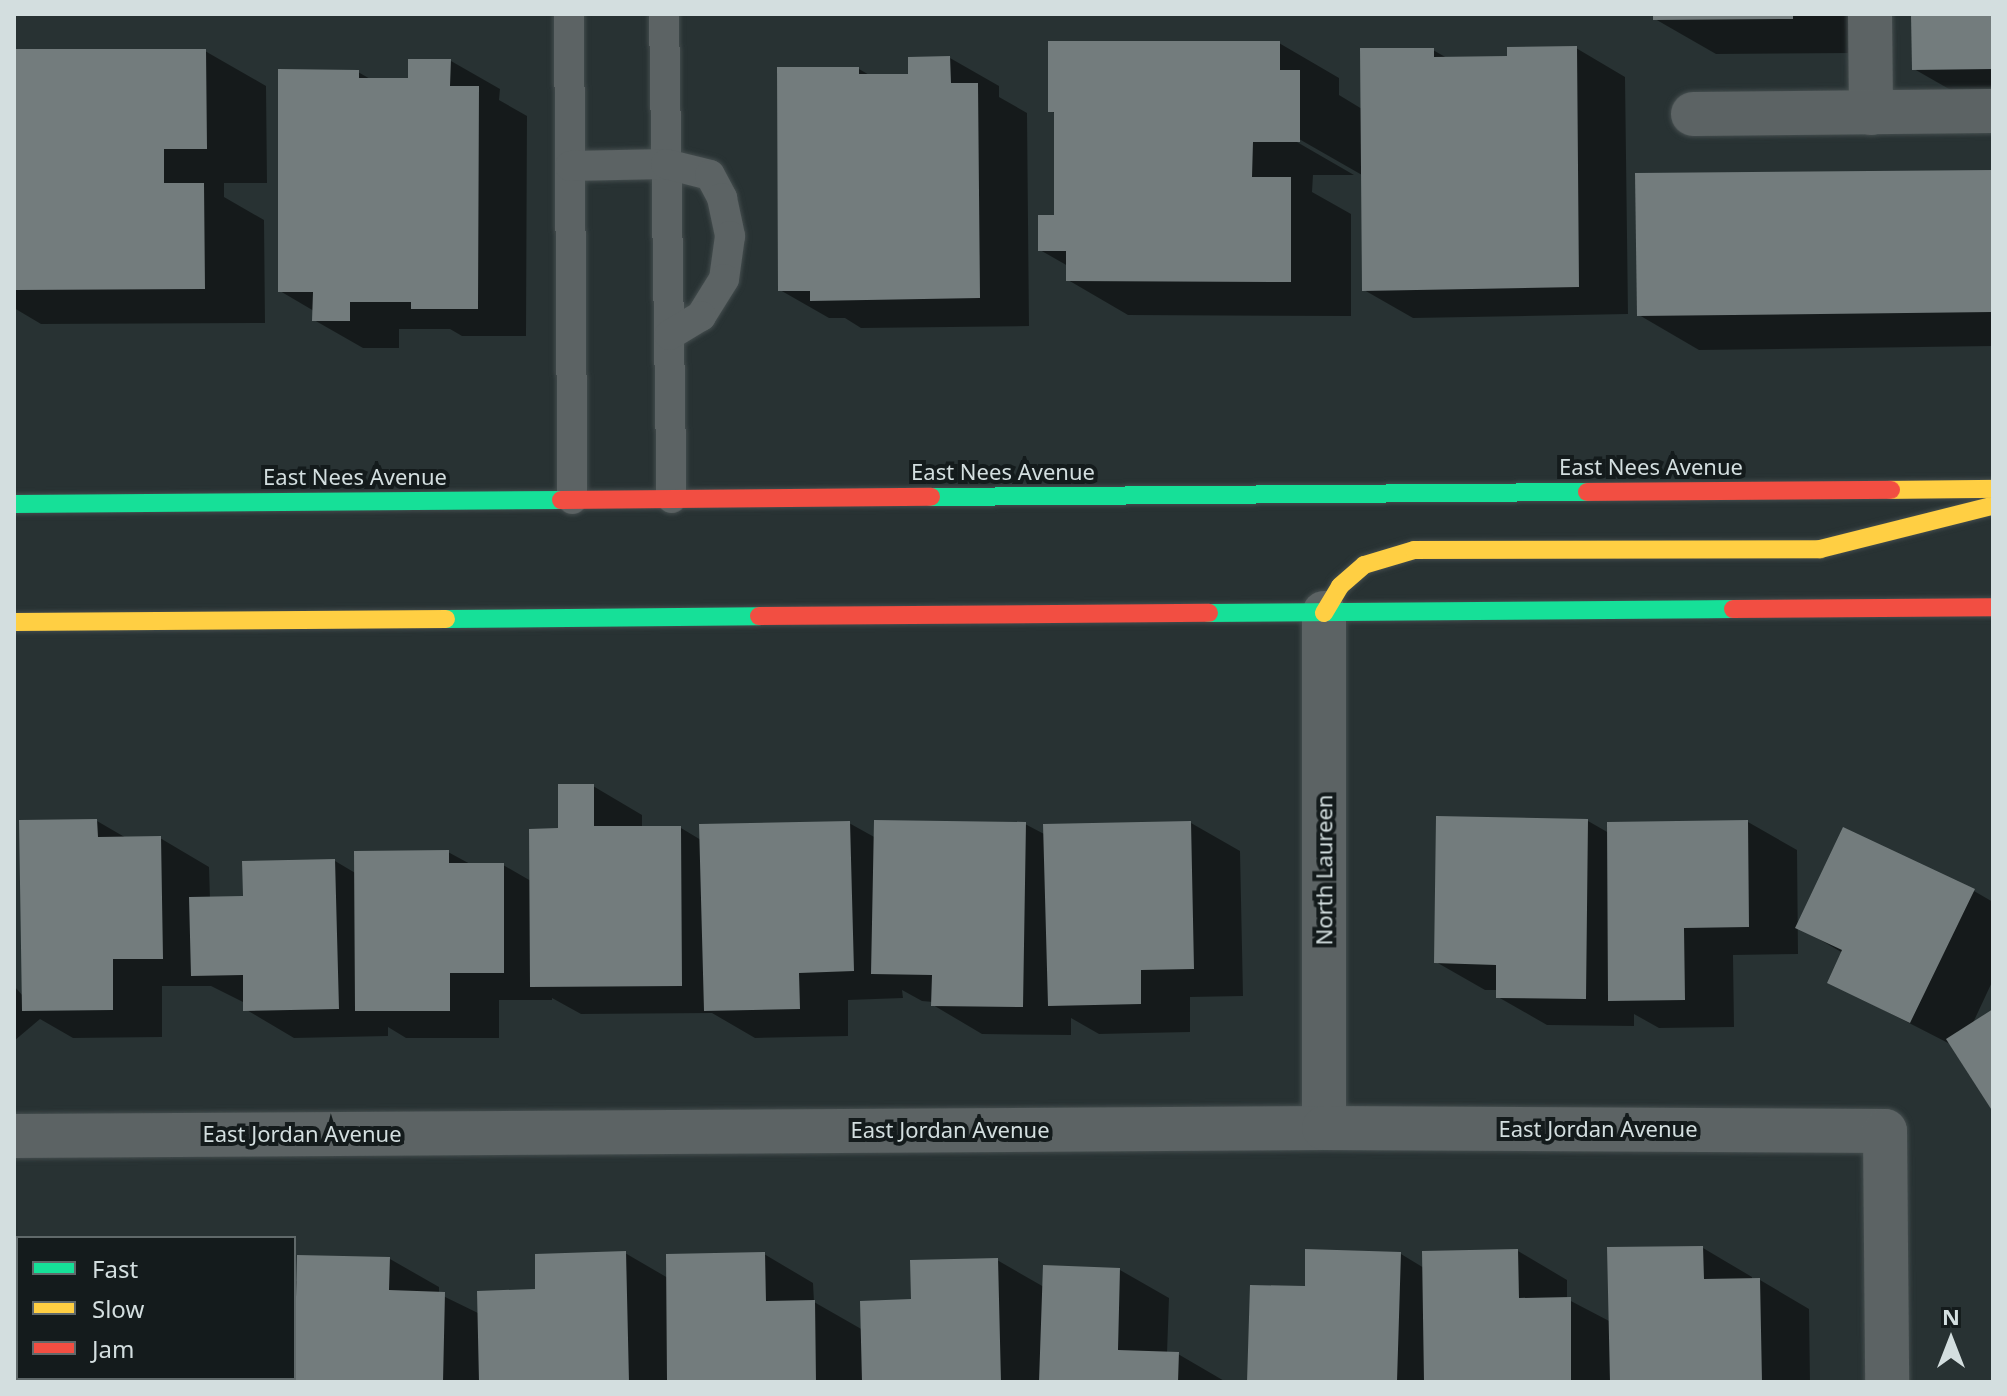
<!DOCTYPE html>
<html>
<head>
<meta charset="utf-8">
<style>
  body { margin:0 }
  #map { position:relative; width:2007px; height:1396px; overflow:hidden; background:#283233; font-family:"Noto Sans",sans-serif }
  div>[style] { position:absolute }
  .shadow>* { inset:0; background:#0007 }
  .building>* { inset:0; background:#737c7d }
  .roads { filter:drop-shadow(0 0 2px #444d4e) drop-shadow(0 0 2px #444d4e) }
  .lane>* { height:30px; margin:-15px; padding:0 15px; transform-origin:15px; border-radius:15px; background:#5c6364 }
  .street>* { height:44px; margin:-22px; padding:0 22px; transform-origin:22px; border-radius:22px; background:#5c6364 }
  .fast>* { height:18px; margin:-9px; padding:0 9px; transform-origin:9px; border-radius:9px; background:#16e098 }
  .slow>* { height:18px; margin:-9px; padding:0 9px; transform-origin:9px; border-radius:9px; background:#ffcf43 }
  .jam>* { height:18px; margin:-9px; padding:0 9px; transform-origin:9px; border-radius:9px; background:#f24e42 }
  span { translate:-50% -50%; white-space:nowrap; text-align:center; line-height:1.15; -webkit-text-stroke:8px #141b1c; paint-order:stroke }
  .street-label { font-size:22px; color:#d3dedf }
  .frame { position:absolute; inset:0; border:16px solid #d3dedf; pointer-events:none }
  .legend { position:absolute; left:16px; top:1236px; width:280px; height:144px; box-sizing:border-box; background:#141b1c; border:2px solid #60696a; margin:0; padding:10px 14px; list-style:none; font-size:24px; color:#d3dedf }
  .legend li { display:flex; align-items:center; gap:16px; height:40px }
  .legend b { width:40px; border:2px solid #60696a }
  .north { position:absolute; left:1911px; top:1300px; width:80px; height:80px; -webkit-text-stroke:6px #141b1c; paint-order:stroke; rotate:0deg; font-size:22px; font-weight:700; line-height:32px; text-align:center; color:#d3dedf }
  .north::after { content:''; display:block; margin:auto; width:28px; height:36px; background:#d3dedf; clip-path:polygon(50% 0,100% 100%,50% 72%,0 100%) }
</style>
</head>
<body>
<div id="map">
  <div class="shadow">
    <i style="clip-path:polygon(1655px 14px,1853px 14px,1853px 53px,1716px 54px,1655px 19px)"></i>
    <i style="clip-path:polygon(1913px 14px,1993px 14px,1993px 97px,1963px 97px,1914px 69px)"></i>
    <i style="clip-path:polygon(1279px 43px,1339px 78px,1339px 95px,1362px 109px,1433px 50px,1447px 58px,1509px 58px,1576px 48px,1625px 77px,1628px 314px,1413px 318px,1364px 290px,1362px 175px,1292px 135px,1290px 138px,1354px 175px,1313px 175px,1312px 192px,1351px 214px,1351px 316px,1128px 315px,1068px 280px,1068px 266px,1040px 250px,1056px 217px,1056px 114px,1050px 110px)"></i>
    <i style="clip-path:polygon(14px 51px,205px 51px,266px 86px,267px 183px,224px 183px,224px 197px,264px 220px,265px 323px,41px 324px,14px 308px)"></i>
    <i style="clip-path:polygon(950px 58px,999px 86px,999px 97px,1027px 113px,1029px 326px,861px 328px,845px 318px,829px 318px,780px 290px,859px 69px,871px 76px,910px 76px)"></i>
    <i style="clip-path:polygon(451px 61px,500px 89px,499px 100px,527px 116px,526px 336px,462px 336px,450px 329px,399px 329px,399px 348px,363px 348px,314px 320px,314px 311px,280px 291px,358px 72px,372px 80px,410px 80px)"></i>
    <i style="clip-path:polygon(1993px 171px,1993px 346px,1699px 350px,1639px 315px)"></i>
    <i style="clip-path:polygon(593px 786px,642px 815px,642px 828px,681px 828px,701px 840px,849px 823px,876px 838px,1025px 824px,1046px 835px,1191px 823px,1240px 851px,1243px 996px,1190px 997px,1190px 1032px,1099px 1034px,1071px 1018px,1071px 1035px,982px 1034px,933px 1005px,933px 1002px,922px 1001px,902px 990px,903px 998px,848px 1000px,848px 1036px,755px 1038px,712px 1013px,581px 1014px,552px 998px,552px 1000px,499px 1000px,499px 1038px,406px 1038px,388px 1027px,388px 1036px,294px 1038px,245px 1009px,245px 1003px,211px 986px,162px 986px,162px 1037px,73px 1038px,40px 1019px,14px 1041px,14px 986px,23px 996px,97px 821px,128px 839px,160px 838px,209px 867px,210px 899px,245px 898px,335px 861px,357px 874px,448px 852px,472px 865px,503px 865px,531px 881px,560px 830px)"></i>
    <i style="clip-path:polygon(1588px 821px,1609px 833px,1748px 822px,1797px 850px,1798px 954px,1733px 955px,1734px 1027px,1659px 1028px,1634px 1014px,1634px 1026px,1547px 1025px,1498px 997px,1498px 990px,1485px 990px,1436px 962px)"></i>
    <i style="clip-path:polygon(1974px 891px,1993px 902px,1993px 980px,1972px 1025px,1993px 1011px,1993px 1108px,1954px 1046px,1829px 982px,1843px 953px,1798px 927px)"></i>
    <i style="clip-path:polygon(1703px 1248px,1752px 1277px,1752px 1281px,1760px 1280px,1809px 1309px,1810px 1382px,1249px 1382px,1307px 1288px,1401px 1254px,1424px 1268px,1518px 1251px,1567px 1280px,1567px 1299px,1611px 1322px)"></i>
    <i style="clip-path:polygon(625px 1253px,668px 1278px,764px 1254px,813px 1283px,814px 1302px,863px 1330px,997px 1260px,1044px 1287px,1120px 1270px,1169px 1298px,1167px 1354px,1178px 1354px,1226px 1382px,134px 1382px,134px 1378px,294px 1378px,294px 1280px,298px 1282px,390px 1259px,439px 1287px,439px 1294px,480px 1314px)"></i>
  </div>
  <div class="building">
    <i style="clip-path:polygon(1653px 14px,1793px 14px,1793px 19px,1653px 20px)"></i>
    <i style="clip-path:polygon(1911px 14px,1993px 14px,1993px 69px,1912px 70px)"></i>
    <i style="clip-path:polygon(1048px 41px,1280px 41px,1280px 70px,1300px 70px,1300px 142px,1253px 142px,1252px 177px,1291px 177px,1291px 282px,1066px 281px,1066px 251px,1038px 251px,1038px 215px,1054px 215px,1054px 112px,1048px 112px)"></i>
    <i style="clip-path:polygon(1577px 46px,1579px 287px,1362px 291px,1360px 48px,1434px 48px,1434px 57px,1507px 56px,1507px 47px)"></i>
    <i style="clip-path:polygon(14px 49px,206px 49px,207px 149px,164px 149px,164px 183px,204px 183px,205px 289px,14px 290px)"></i>
    <i style="clip-path:polygon(950px 56px,951px 83px,978px 83px,980px 298px,810px 301px,810px 291px,778px 291px,777px 67px,859px 67px,859px 74px,908px 74px,908px 57px)"></i>
    <i style="clip-path:polygon(408px 59px,451px 59px,450px 86px,479px 86px,478px 309px,411px 309px,411px 302px,350px 302px,350px 321px,312px 321px,313px 292px,278px 292px,278px 69px,359px 70px,359px 78px,408px 78px)"></i>
    <i style="clip-path:polygon(1993px 170px,1993px 312px,1637px 316px,1635px 173px)"></i>
    <i style="clip-path:polygon(558px 784px,594px 784px,594px 826px,681px 826px,682px 986px,530px 987px,529px 829px,558px 828px)"></i>
    <i style="clip-path:polygon(1436px 816px,1588px 819px,1586px 999px,1496px 998px,1496px 965px,1434px 963px)"></i>
    <i style="clip-path:polygon(97px 819px,98px 837px,161px 836px,163px 959px,113px 959px,113px 1010px,22px 1011px,19px 820px)"></i>
    <i style="clip-path:polygon(874px 820px,1026px 822px,1023px 1007px,931px 1006px,932px 975px,871px 974px)"></i>
    <i style="clip-path:polygon(1748px 820px,1749px 927px,1684px 928px,1685px 1000px,1608px 1001px,1607px 822px)"></i>
    <i style="clip-path:polygon(850px 821px,854px 971px,799px 973px,800px 1009px,704px 1011px,699px 824px)"></i>
    <i style="clip-path:polygon(1191px 821px,1194px 969px,1141px 970px,1141px 1004px,1048px 1006px,1043px 824px)"></i>
    <i style="clip-path:polygon(1843px 827px,1975px 889px,1910px 1023px,1827px 983px,1842px 950px,1795px 928px)"></i>
    <i style="clip-path:polygon(449px 850px,449px 863px,504px 863px,504px 973px,450px 973px,450px 1011px,355px 1011px,354px 851px)"></i>
    <i style="clip-path:polygon(335px 859px,339px 1009px,243px 1011px,243px 975px,191px 976px,189px 897px,243px 896px,242px 861px)"></i>
    <i style="clip-path:polygon(1993px 1009px,1993px 1112px,1946px 1039px)"></i>
    <i style="clip-path:polygon(1703px 1246px,1704px 1279px,1760px 1278px,1762px 1382px,1610px 1382px,1607px 1247px)"></i>
    <i style="clip-path:polygon(1305px 1249px,1401px 1252px,1397px 1382px,1247px 1382px,1250px 1285px,1305px 1286px)"></i>
    <i style="clip-path:polygon(1518px 1249px,1519px 1298px,1571px 1297px,1571px 1382px,1424px 1382px,1422px 1251px)"></i>
    <i style="clip-path:polygon(626px 1251px,629px 1382px,479px 1382px,477px 1291px,535px 1289px,535px 1254px)"></i>
    <i style="clip-path:polygon(765px 1252px,766px 1301px,815px 1300px,816px 1382px,667px 1382px,666px 1254px)"></i>
    <i style="clip-path:polygon(297px 1255px,390px 1257px,389px 1290px,445px 1292px,443px 1382px,294px 1382px)"></i>
    <i style="clip-path:polygon(998px 1258px,1001px 1382px,862px 1382px,860px 1301px,911px 1299px,910px 1260px)"></i>
    <i style="clip-path:polygon(1043px 1265px,1120px 1268px,1118px 1350px,1179px 1352px,1178px 1382px,1039px 1382px)"></i>
    <i style="clip-path:polygon(132px 1378px,265px 1378px,265px 1382px,132px 1382px)"></i>
  </div>
  <div class="roads">
    <div class="lane">
      <i style="left:569px;top:14px;width:485px;rotate:89.6deg"></i>
      <i style="left:664px;top:14px;width:484px;rotate:89.1deg"></i>
      <i style="left:570px;top:166px;width:96px;rotate:-1.2deg"></i>
      <i style="left:666px;top:164px;width:45px;rotate:14deg"></i>
      <i style="left:710px;top:175px;width:26px;rotate:62deg"></i>
      <i style="left:722px;top:198px;width:39px;rotate:78deg"></i>
      <i style="left:730px;top:236px;width:43px;rotate:97.9deg"></i>
      <i style="left:724px;top:279px;width:44px;rotate:121.9deg"></i>
      <i style="left:701px;top:316px;width:37px;rotate:149deg"></i>
    </div>
    <div class="street">
      <i style="left:1870px;top:14px;width:99px;rotate:89.4deg"></i>
      <i style="left:1693px;top:114px;width:300px;rotate:-0.6deg"></i>
      <i style="left:1324px;top:613px;width:515px;rotate:90deg"></i>
      <i style="left:14px;top:1136px;width:1310px;rotate:-0.35deg"></i>
      <i style="left:1324px;top:1128px;width:561px;rotate:0.31deg"></i>
      <i style="left:1885px;top:1131px;width:251px;rotate:89.5deg"></i>
    </div>
    <div class="fast">
      <i style="left:931px;top:497px;width:656px;rotate:-0.44deg"></i>
      <i style="left:14px;top:504px;width:547px;rotate:-0.42deg"></i>
      <i style="left:1209px;top:613px;width:524px;rotate:-0.44deg"></i>
      <i style="left:446px;top:619px;width:313px;rotate:-0.5deg"></i>
    </div>
    <div class="slow">
      <i style="left:1891px;top:490px;width:102px;rotate:-0.6deg"></i>
      <i style="left:1324px;top:613px;width:31px;rotate:-59deg"></i>
      <i style="left:1340px;top:586px;width:32px;rotate:-41deg"></i>
      <i style="left:1364px;top:565px;width:52px;rotate:-16.7deg"></i>
      <i style="left:1414px;top:550px;width:406px;rotate:-0.1deg"></i>
      <i style="left:1820px;top:549px;width:176px;rotate:-14.1deg"></i>
      <i style="left:14px;top:622px;width:432px;rotate:-0.4deg"></i>
    </div>
    <div class="jam">
      <i style="left:1587px;top:492px;width:304px;rotate:-0.4deg"></i>
      <i style="left:561px;top:500px;width:370px;rotate:-0.5deg"></i>
      <i style="left:1733px;top:609px;width:260px;rotate:-0.4deg"></i>
      <i style="left:759px;top:616px;width:450px;rotate:-0.4deg"></i>
    </div>
  </div>
  <div class="street-label">
    <span style="left:1651px;top:467px">East Nees Avenue</span>
    <span style="left:1003px;top:472px">East Nees Avenue</span>
    <span style="left:355px;top:477px">East Nees Avenue</span>
    <span style="left:1324px;top:870px;rotate:-90deg">North Laureen</span>
    <span style="left:1598px;top:1129px">East Jordan Avenue</span>
    <span style="left:950px;top:1130px">East Jordan Avenue</span>
    <span style="left:302px;top:1134px">East Jordan Avenue</span>
  </div>
  <div class="frame"></div>
  <ul class="legend">
  <li><b style="height:10px;background:#16e098"></b>Fast</li>
  <li><b style="height:10px;background:#ffcf43"></b>Slow</li>
  <li><b style="height:10px;background:#f24e42"></b>Jam</li>
  </ul>
  <div class="north">N</div>
</div>
</body>
</html>
